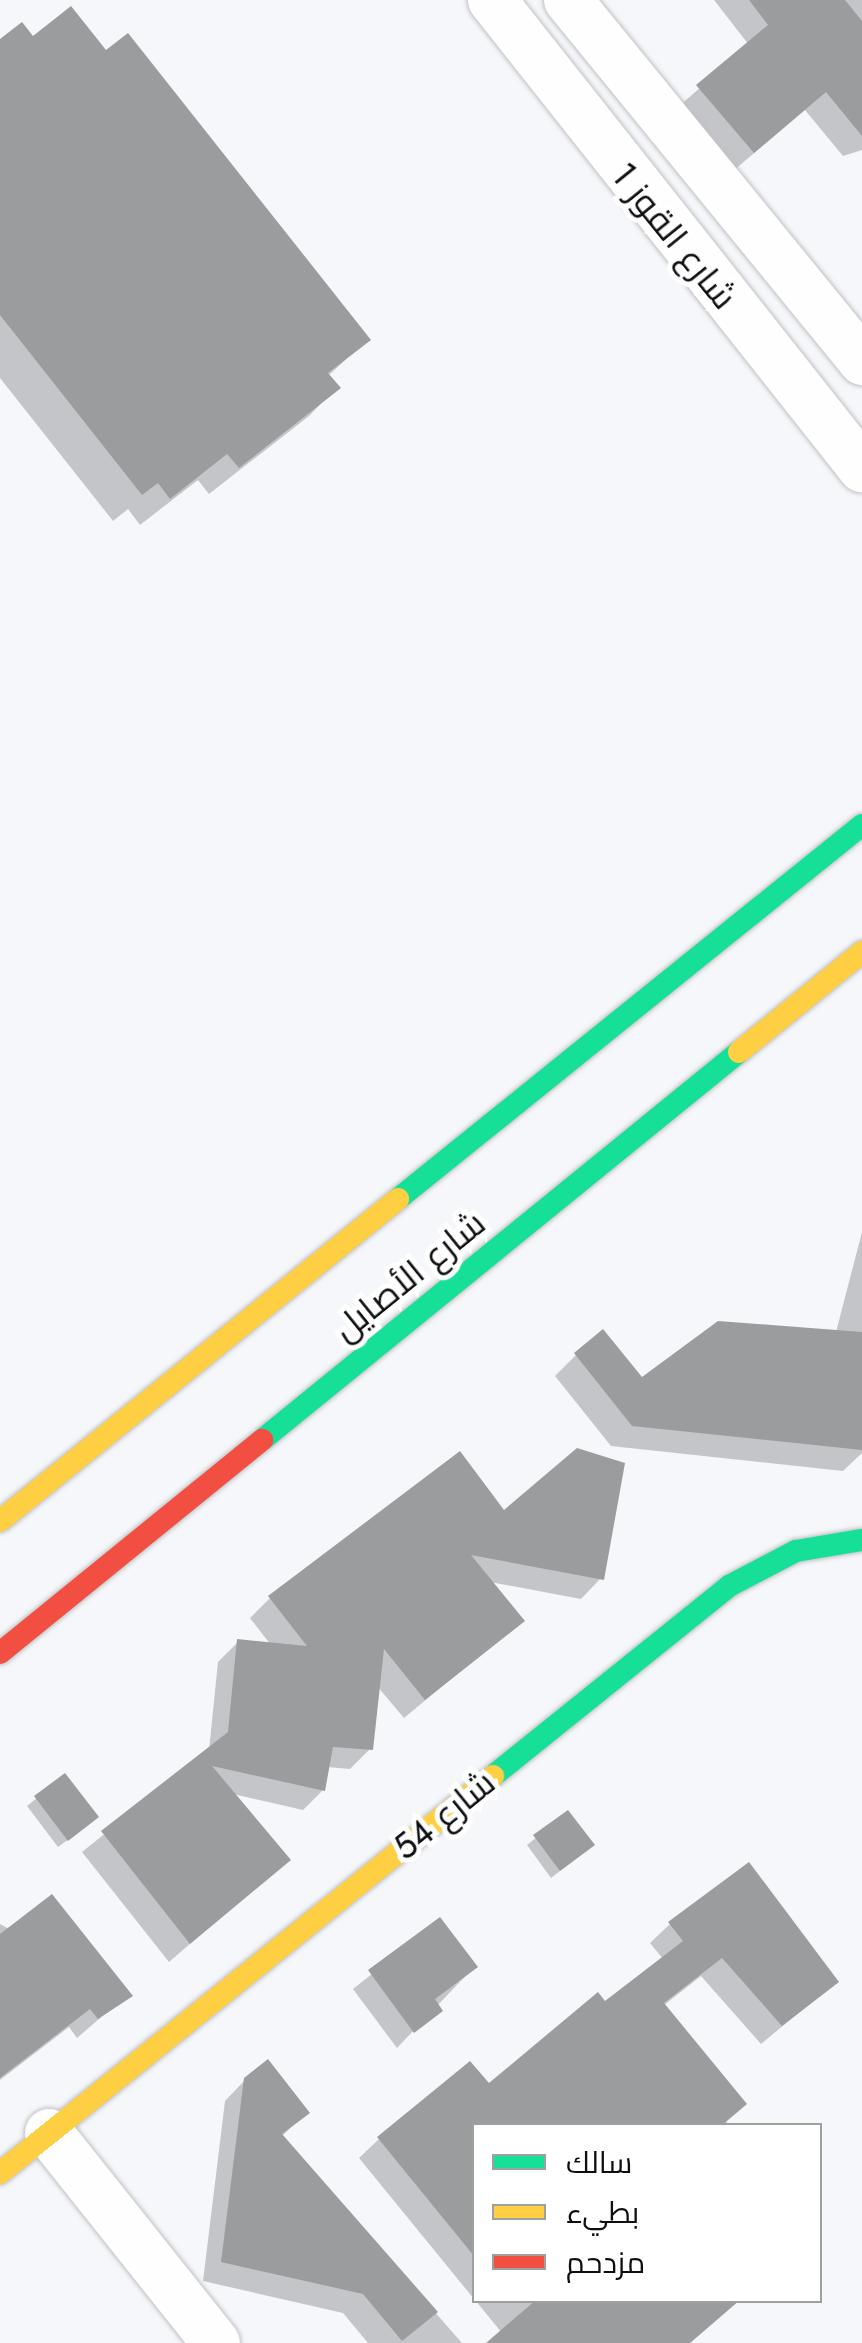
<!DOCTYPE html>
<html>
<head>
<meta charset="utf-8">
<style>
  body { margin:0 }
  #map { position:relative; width:862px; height:2343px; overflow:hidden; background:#f5f7fa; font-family:Jost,Cairo,sans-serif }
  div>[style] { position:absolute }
  .shadow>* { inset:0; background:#0003 }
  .building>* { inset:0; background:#9b9c9e }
  .roads { filter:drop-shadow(0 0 2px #c0c1c3) drop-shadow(0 0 2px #c0c1c3) }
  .street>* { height:48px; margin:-24px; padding:0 24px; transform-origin:24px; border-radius:24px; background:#fefefe }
  .fast>* { height:22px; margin:-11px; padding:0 11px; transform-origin:11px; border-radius:11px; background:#16e098 }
  .slow>* { height:22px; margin:-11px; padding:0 11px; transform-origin:11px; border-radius:11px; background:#ffcf43 }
  .jam>* { height:22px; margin:-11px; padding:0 11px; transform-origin:11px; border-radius:11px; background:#f24e42 }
  span { translate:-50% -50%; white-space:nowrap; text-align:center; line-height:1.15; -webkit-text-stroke:10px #fff; paint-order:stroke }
  .street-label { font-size:35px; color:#0d0e10 }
  .legend { position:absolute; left:472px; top:2123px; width:350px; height:180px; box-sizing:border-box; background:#fff; border:2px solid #9e9f9f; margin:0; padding:12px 18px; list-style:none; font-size:30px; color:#0d0e10 }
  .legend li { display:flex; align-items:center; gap:20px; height:50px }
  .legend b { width:50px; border:2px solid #9e9f9f }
</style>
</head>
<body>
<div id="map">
  <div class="shadow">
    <i style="clip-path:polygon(714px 0,862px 0,862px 150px,843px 156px,805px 110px,733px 171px,678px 107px,749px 45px)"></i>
    <i style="clip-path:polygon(32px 40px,105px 53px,368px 339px,328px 376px,337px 387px,309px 416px,209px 494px,198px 480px,140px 525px,128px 509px,113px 521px,0 378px,0 42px)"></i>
    <i style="clip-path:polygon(862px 1232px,862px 1453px,843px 1471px,611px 1446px,555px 1376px,576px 1355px,642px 1380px,836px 1332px)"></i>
    <i style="clip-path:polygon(503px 1513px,601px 1578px,581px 1599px,490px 1582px,521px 1621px,404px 1718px,377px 1686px,371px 1748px,350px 1769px,327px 1767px,323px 1790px,303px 1810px,233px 1794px,288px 1859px,169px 1962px,82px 1852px,209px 1750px,218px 1662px,238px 1642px,271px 1645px,250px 1618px,270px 1598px)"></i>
    <i style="clip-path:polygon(64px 1776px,88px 1825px,58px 1847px,27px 1806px)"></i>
    <i style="clip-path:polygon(567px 1813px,583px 1853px,551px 1878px,527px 1845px)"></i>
    <i style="clip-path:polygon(439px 1921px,474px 1967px,397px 2048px,353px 1989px)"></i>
    <i style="clip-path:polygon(0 1924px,128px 1994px,77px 2038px,69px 2027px,0 2080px)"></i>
    <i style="clip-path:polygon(670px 1924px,836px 1982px,761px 2044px,701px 1976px,663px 2006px,729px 2126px,474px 2126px,474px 2299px,359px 2158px,379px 2139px,488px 2087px,605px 2004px,663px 1959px,650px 1943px)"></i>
    <i style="clip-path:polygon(245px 2080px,306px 2113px,281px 2137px,462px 2343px,368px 2343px,343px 2313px,203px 2281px,225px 2101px)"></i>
    <i style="clip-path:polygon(475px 2300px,739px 2300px,690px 2343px,490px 2343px,502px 2333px)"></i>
  </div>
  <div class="building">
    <i style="clip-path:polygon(749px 0,845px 0,862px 21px,862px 136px,826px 92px,754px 153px,696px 85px,768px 25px)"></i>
    <i style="clip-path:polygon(71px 6px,106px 50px,128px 33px,371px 340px,328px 373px,341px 388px,239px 468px,227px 454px,170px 499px,158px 483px,142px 495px,0 315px,0 39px,22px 22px,33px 36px)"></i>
    <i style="clip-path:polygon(718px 1321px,862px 1332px,862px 1450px,632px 1426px,574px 1353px,603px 1329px,642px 1377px)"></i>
    <i style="clip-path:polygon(577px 1448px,625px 1463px,604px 1580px,471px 1555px,525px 1621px,425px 1700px,384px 1649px,373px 1750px,333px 1747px,325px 1791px,212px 1766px,291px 1860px,190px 1944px,101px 1831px,228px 1732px,237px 1639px,307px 1646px,268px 1596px,460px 1451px,504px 1510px)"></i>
    <i style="clip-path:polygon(65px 1773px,99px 1817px,68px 1841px,34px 1796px)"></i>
    <i style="clip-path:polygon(568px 1810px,595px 1845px,560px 1871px,533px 1835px)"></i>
    <i style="clip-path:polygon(749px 1862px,839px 1982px,782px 2026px,722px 1958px,664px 2003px,747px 2104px,721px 2126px,474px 2126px,474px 2256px,377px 2137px,470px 2061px,489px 2083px,598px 1992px,605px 2001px,683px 1941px,668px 1922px)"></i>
    <i style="clip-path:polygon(52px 1894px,133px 1996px,98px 2019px,90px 2009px,0 2078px,0 1934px)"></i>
    <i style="clip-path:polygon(440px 1917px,478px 1967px,435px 1999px,443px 2011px,414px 2033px,368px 1970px)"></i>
    <i style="clip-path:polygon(268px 2059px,310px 2113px,282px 2134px,438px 2312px,402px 2341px,363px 2294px,221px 2262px,244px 2078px)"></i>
    <i style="clip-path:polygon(536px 2300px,740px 2300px,690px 2343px,486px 2343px)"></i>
  </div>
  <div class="roads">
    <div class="street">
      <i style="left:492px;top:0;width:597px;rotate:51.67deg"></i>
      <i style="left:568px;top:0;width:466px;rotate:50.8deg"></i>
      <i style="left:49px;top:2133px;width:268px;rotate:51.5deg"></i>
    </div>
    <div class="fast">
      <i style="left:398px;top:1199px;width:596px;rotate:-38.87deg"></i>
      <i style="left:262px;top:1440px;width:615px;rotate:-39.13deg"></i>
      <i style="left:493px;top:1776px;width:303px;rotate:-38.8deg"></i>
      <i style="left:729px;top:1586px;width:76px;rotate:-27.6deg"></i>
      <i style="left:796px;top:1551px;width:67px;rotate:-9.5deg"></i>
    </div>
    <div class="slow">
      <i style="left:739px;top:1052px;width:159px;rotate:-39.1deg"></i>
      <i style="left:0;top:1521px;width:512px;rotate:-38.97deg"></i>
      <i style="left:0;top:2173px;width:633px;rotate:-38.84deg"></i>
    </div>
    <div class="jam">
      <i style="left:0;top:1653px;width:338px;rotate:-39.1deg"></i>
    </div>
  </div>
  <div class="street-label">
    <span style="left:674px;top:236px;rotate:51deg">شارع القوز 1</span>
    <span style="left:409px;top:1276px;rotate:-39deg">شارع الأصايل</span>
    <span style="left:444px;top:1815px;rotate:-39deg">شارع 54</span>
  </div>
  <ul class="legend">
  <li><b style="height:12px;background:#16e098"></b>سالك</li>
  <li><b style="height:12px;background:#ffcf43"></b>بطيء</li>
  <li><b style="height:12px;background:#f24e42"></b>مزدحم</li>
  </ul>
</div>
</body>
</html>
